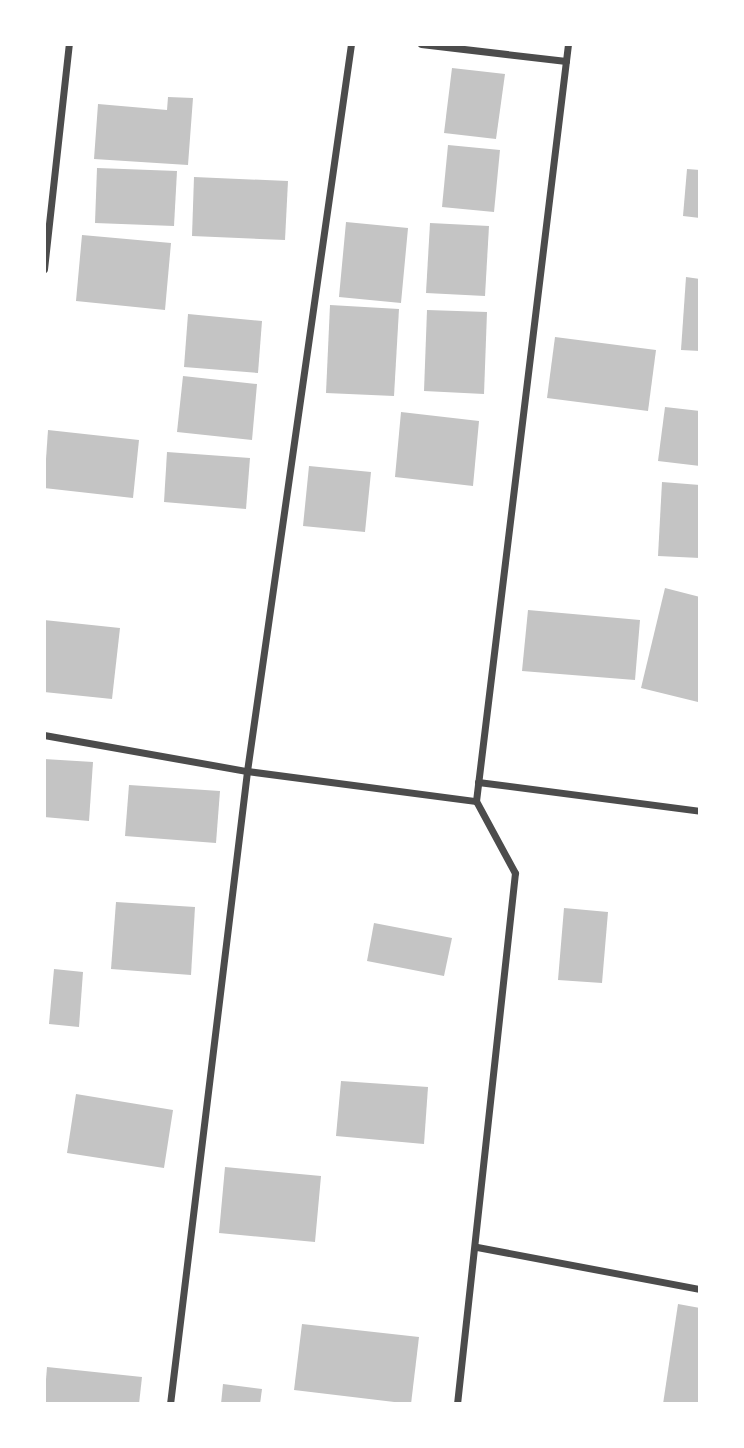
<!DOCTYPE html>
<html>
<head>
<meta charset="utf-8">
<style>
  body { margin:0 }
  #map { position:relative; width:744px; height:1448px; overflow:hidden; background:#fff; font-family:"Open Sans",sans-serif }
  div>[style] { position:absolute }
  .building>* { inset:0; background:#c4c4c4 }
  .minor>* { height:7px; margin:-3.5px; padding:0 3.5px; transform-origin:3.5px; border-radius:3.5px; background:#4c4c4c }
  span { translate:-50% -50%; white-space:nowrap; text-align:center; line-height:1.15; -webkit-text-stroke:6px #fff; paint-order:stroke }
  .frame { position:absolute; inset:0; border:46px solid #fff; pointer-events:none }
</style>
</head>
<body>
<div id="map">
  <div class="building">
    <i style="clip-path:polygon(452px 68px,505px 74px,496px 139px,444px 133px)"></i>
    <i style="clip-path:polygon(168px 97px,193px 98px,188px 165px,94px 159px,98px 104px,167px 110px)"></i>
    <i style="clip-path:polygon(448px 145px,500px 150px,494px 212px,442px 207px)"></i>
    <i style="clip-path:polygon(97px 168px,177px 171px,174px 226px,95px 223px)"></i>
    <i style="clip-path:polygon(687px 169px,700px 170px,700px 218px,683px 216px)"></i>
    <i style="clip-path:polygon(194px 177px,288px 181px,285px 240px,192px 236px)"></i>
    <i style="clip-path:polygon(346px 222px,408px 228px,401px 303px,339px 297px)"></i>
    <i style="clip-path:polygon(430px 223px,489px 226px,485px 296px,426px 293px)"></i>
    <i style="clip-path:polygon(82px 235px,171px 243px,165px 310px,76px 301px)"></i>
    <i style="clip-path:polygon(686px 277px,700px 279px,700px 351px,681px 350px)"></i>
    <i style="clip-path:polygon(330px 305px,399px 309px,394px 396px,326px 393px)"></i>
    <i style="clip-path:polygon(427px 310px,487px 312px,484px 394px,424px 391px)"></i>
    <i style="clip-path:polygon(188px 314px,262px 321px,258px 373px,184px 367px)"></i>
    <i style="clip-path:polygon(555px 337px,656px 350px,648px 411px,547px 398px)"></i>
    <i style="clip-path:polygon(183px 376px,257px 384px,252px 440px,177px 432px)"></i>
    <i style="clip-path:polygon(665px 407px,700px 411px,700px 466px,658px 461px)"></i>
    <i style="clip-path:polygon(401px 412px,479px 421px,473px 486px,395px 477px)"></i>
    <i style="clip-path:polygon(48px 430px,139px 440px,133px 498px,44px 488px)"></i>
    <i style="clip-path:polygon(167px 452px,250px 458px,246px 509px,164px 502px)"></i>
    <i style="clip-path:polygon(309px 466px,371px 472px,365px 532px,303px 526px)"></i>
    <i style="clip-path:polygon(662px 482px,700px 485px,700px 558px,658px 556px)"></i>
    <i style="clip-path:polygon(665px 588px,700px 597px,698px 702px,641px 688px)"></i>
    <i style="clip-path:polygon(528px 610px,640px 620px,635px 680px,522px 671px)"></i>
    <i style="clip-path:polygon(44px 620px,120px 628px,112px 699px,44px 692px)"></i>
    <i style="clip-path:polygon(44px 759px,93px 762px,89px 821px,44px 817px)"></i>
    <i style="clip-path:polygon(129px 785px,220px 791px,216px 843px,125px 836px)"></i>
    <i style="clip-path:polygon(116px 902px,195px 907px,191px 975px,111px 969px)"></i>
    <i style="clip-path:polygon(564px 908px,608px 912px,602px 983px,558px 980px)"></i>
    <i style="clip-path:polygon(374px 923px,452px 938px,444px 976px,367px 961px)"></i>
    <i style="clip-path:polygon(54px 969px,83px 972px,79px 1027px,49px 1024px)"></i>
    <i style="clip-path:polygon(341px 1081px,428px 1087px,424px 1144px,336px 1136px)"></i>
    <i style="clip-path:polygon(76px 1094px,173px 1110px,164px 1168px,67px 1153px)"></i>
    <i style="clip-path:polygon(225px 1167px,321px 1176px,315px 1242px,219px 1233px)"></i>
    <i style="clip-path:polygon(678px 1304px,700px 1308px,700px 1404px,663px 1404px)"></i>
    <i style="clip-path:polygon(302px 1324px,419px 1337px,411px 1404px,294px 1390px)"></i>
    <i style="clip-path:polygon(47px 1367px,142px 1377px,139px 1404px,44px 1404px)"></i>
    <i style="clip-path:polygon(223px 1384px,262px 1389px,260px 1404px,221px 1404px)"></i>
  </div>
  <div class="minor">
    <i style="left:421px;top:44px;width:146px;rotate:6.7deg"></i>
    <i style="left:44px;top:269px;width:226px;rotate:-83.7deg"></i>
    <i style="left:44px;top:735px;width:206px;rotate:10.1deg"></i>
    <i style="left:247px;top:771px;width:734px;rotate:-81.86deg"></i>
    <i style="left:478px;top:782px;width:224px;rotate:7.4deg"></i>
    <i style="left:477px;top:1247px;width:227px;rotate:10.7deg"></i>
    <i style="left:170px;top:1404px;width:638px;rotate:-83.06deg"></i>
    <i style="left:247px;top:771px;width:231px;rotate:7.5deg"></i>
    <i style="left:476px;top:801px;width:763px;rotate:-83.07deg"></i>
    <i style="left:457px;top:1404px;width:534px;rotate:-83.77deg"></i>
    <i style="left:515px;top:873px;width:82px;rotate:-118.4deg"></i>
  </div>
  <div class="frame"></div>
</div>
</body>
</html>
